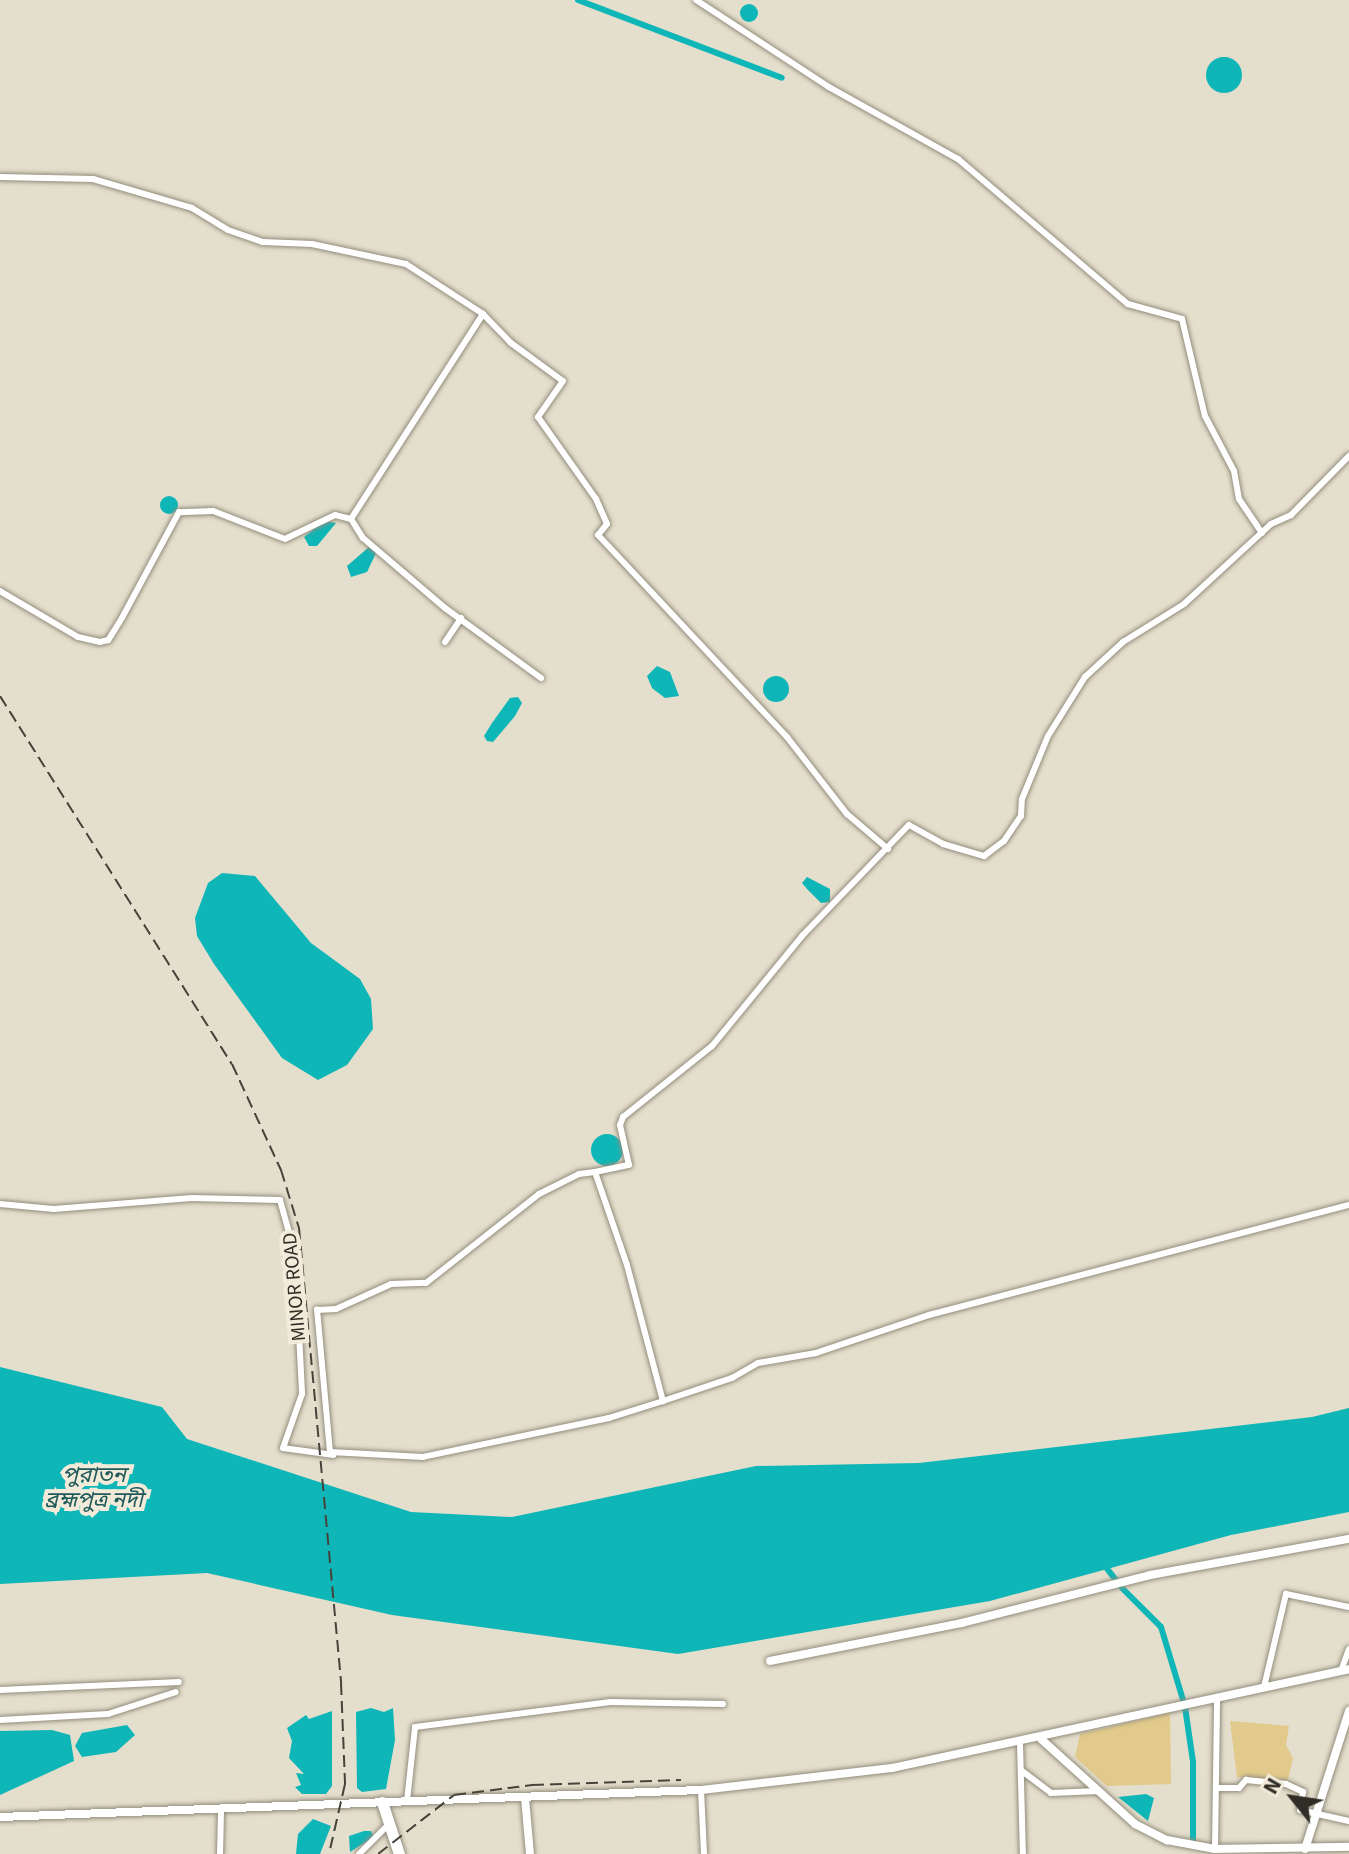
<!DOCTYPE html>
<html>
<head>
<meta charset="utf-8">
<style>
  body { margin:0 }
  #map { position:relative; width:1349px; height:1854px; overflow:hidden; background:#e4decc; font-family:"Source Sans 3","Noto Sans Bengali",sans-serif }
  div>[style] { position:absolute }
  .green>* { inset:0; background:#e1ca8b }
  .water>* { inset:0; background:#0fb6b7 }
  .round { border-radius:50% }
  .canal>* { height:6px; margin:-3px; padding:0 3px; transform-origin:3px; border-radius:3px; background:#0fb6b7 }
  .roads { filter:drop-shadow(0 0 2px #938d7d) drop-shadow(0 0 2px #938d7d) }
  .street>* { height:6px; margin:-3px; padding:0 3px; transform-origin:3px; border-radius:3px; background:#fff }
  .secondary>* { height:8px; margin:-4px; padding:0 4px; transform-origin:4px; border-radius:4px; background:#fff }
  .highway>* { height:11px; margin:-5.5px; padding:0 5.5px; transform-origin:5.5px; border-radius:5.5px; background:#fff }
  .rail>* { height:2px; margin-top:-1px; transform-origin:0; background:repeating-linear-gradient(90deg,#46423a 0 12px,transparent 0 18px) }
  span { translate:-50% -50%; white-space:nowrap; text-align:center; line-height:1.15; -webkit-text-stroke:8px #f2ebd9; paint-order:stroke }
  .street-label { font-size:20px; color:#302d26 }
  .water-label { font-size:22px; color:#205a5b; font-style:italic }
  .north { position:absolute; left:1253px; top:1758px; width:80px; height:80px; -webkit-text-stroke:6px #f2ebd9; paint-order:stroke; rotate:300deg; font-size:22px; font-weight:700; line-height:32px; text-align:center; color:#302d26 }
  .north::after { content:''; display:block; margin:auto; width:28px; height:36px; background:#302d26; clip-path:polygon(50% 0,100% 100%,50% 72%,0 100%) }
</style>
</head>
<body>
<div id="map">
  <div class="green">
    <i style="clip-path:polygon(1170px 1713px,1171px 1784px,1107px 1786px,1075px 1757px,1080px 1734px)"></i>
    <i style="clip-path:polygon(1230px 1721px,1289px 1726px,1286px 1745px,1293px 1758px,1288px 1780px,1237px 1777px)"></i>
  </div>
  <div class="water">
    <i class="round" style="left:740px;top:4px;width:18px;height:18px"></i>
    <i class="round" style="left:1206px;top:57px;width:36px;height:36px"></i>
    <i class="round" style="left:160px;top:496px;width:18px;height:18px"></i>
    <i style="clip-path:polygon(324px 521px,336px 523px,317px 546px,309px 546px,304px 537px)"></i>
    <i style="clip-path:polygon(369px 547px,377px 551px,367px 572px,351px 577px,347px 566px)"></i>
    <i style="clip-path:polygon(657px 666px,670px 672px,679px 696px,665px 698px,652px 688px,647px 676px)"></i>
    <i class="round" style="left:763px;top:676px;width:26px;height:26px"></i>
    <i style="clip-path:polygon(518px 697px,522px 703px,515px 716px,493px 742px,487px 741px,484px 736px,492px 723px,510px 698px)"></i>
    <i style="clip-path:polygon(222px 873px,255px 876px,311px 943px,360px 979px,371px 999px,373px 1029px,347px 1065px,318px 1080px,282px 1058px,214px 964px,197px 936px,195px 918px,208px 883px)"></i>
    <i style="clip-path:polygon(807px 877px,830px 889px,830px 902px,821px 903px,807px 889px,802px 883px)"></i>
    <i class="round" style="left:591px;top:1134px;width:32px;height:32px"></i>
    <i style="clip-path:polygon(0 1367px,162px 1407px,187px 1439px,411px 1512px,512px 1517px,756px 1466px,919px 1463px,1312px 1417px,1349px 1408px,1349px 1512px,1231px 1535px,990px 1601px,678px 1654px,392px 1615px,207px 1573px,0 1584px)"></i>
    <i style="clip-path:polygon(371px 1708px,384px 1712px,393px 1708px,395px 1740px,386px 1789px,362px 1792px,357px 1788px,356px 1712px)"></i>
    <i style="clip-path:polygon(332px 1711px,332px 1786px,326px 1794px,302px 1794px,295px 1787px,301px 1785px,296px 1773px,304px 1774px,289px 1758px,292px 1741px,287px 1728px,306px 1715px,309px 1719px)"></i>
    <i style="clip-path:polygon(127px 1725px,135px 1735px,116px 1752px,82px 1757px,75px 1746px,82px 1733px)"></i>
    <i style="clip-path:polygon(52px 1730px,70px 1735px,74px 1761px,0 1795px,0 1731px)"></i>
    <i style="clip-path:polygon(1146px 1794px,1154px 1798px,1148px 1821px,1118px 1797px)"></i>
    <i style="clip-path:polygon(313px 1819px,331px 1826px,320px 1854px,296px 1854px,298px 1834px)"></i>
    <i style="clip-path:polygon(364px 1831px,371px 1831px,374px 1837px,350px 1852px,349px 1836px)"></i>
  </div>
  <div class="canal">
    <i style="left:578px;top:0;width:218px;rotate:20.9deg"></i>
    <i style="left:1101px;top:1561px;width:24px;rotate:52deg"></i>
    <i style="left:1122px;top:1588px;width:55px;rotate:45deg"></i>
    <i style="left:1161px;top:1627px;width:76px;rotate:73.2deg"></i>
    <i style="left:1185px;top:1707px;width:56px;rotate:81.7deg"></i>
    <i style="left:1193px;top:1762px;width:79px;rotate:90deg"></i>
  </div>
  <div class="roads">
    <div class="street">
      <i style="left:696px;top:0;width:159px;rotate:33.2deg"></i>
      <i style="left:829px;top:87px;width:148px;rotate:29.2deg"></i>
      <i style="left:958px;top:159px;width:223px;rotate:40.5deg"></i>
      <i style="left:1128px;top:304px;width:56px;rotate:15.5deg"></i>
      <i style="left:1182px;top:319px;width:100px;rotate:76.7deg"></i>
      <i style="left:1205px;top:416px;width:62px;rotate:62.2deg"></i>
      <i style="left:1234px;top:471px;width:28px;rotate:80deg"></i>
      <i style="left:1239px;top:499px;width:41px;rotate:55.9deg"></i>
      <i style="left:0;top:177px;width:93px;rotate:1.2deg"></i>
      <i style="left:93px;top:179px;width:103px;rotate:16.3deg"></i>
      <i style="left:192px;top:208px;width:42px;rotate:31.4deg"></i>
      <i style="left:228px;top:230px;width:37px;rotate:19deg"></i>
      <i style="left:263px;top:242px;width:49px;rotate:2.3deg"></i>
      <i style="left:312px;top:244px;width:96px;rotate:12deg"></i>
      <i style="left:406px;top:264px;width:92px;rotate:33deg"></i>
      <i style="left:483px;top:314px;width:244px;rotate:122.8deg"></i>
      <i style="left:351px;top:519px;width:16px;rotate:-166deg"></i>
      <i style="left:335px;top:515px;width:55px;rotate:154.4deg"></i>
      <i style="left:285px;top:539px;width:77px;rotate:-158.7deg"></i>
      <i style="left:213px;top:511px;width:34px;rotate:178deg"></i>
      <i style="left:179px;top:512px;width:120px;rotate:118.3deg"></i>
      <i style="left:122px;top:618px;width:26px;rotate:122deg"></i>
      <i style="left:108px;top:640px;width:8px;rotate:166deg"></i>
      <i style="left:100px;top:642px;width:23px;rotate:-167deg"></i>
      <i style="left:78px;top:637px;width:91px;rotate:-149.5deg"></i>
      <i style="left:483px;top:314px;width:40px;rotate:46deg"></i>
      <i style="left:511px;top:343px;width:64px;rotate:36.2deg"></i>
      <i style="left:563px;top:381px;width:44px;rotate:124.8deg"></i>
      <i style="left:538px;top:417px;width:100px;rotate:54.7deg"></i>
      <i style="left:596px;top:499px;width:27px;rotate:66deg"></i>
      <i style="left:607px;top:524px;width:14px;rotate:129deg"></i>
      <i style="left:598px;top:535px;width:277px;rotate:46.9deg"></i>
      <i style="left:787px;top:737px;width:98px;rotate:52.1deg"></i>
      <i style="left:847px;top:814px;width:54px;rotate:40.5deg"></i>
      <i style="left:351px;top:519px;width:22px;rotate:58deg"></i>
      <i style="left:363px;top:538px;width:108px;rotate:40.5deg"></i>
      <i style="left:445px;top:608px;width:119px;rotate:36.1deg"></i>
      <i style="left:445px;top:642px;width:29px;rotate:-56deg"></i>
      <i style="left:595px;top:1172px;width:35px;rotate:-12deg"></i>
      <i style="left:629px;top:1165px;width:41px;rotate:-102.7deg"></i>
      <i style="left:620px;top:1125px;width:9px;rotate:-69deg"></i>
      <i style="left:623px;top:1117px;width:114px;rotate:-38.6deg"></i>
      <i style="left:712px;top:1046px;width:142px;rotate:-50.7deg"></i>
      <i style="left:802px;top:936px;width:154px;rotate:-46.1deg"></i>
      <i style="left:909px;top:825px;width:39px;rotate:29deg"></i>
      <i style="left:943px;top:844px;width:43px;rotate:16.3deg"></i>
      <i style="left:984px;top:856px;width:25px;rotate:-37deg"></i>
      <i style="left:1004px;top:841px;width:30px;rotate:-56deg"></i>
      <i style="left:1021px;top:816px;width:17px;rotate:-87deg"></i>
      <i style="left:1022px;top:799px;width:68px;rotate:-67.6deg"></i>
      <i style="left:1048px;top:736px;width:70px;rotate:-57.9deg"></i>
      <i style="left:1085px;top:677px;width:52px;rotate:-42.6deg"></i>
      <i style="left:1123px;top:642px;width:72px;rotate:-31.9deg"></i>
      <i style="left:1184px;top:604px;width:118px;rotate:-42.6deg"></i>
      <i style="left:1271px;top:524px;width:22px;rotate:-24deg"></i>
      <i style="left:1291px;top:515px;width:83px;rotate:-45.5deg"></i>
      <i style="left:0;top:1204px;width:54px;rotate:5.3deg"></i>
      <i style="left:54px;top:1209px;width:138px;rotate:-4.6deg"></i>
      <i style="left:192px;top:1198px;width:88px;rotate:1.3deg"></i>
      <i style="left:280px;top:1200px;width:56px;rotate:74.5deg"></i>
      <i style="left:295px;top:1254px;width:140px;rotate:87.1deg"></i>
      <i style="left:302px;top:1394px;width:57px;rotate:109.4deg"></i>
      <i style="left:283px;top:1448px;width:51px;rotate:7.8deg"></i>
      <i style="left:663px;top:1401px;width:57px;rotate:162.5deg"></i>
      <i style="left:609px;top:1418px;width:190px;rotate:168.2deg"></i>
      <i style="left:423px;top:1457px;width:93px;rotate:-176.9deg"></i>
      <i style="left:330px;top:1452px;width:143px;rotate:-95.2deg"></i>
      <i style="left:317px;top:1310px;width:19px;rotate:-3deg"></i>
      <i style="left:336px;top:1309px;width:60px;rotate:-24.4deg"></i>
      <i style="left:391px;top:1284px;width:35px;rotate:-2deg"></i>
      <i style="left:426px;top:1283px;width:144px;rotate:-38.2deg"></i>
      <i style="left:539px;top:1194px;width:45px;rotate:-26.6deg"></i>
      <i style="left:579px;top:1174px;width:16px;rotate:-7deg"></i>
      <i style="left:595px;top:1172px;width:98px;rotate:71deg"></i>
      <i style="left:627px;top:1265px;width:141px;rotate:75.2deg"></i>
      <i style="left:663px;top:1401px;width:73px;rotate:-18.4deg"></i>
      <i style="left:732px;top:1378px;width:30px;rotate:-30deg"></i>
      <i style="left:758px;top:1363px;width:59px;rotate:-9.8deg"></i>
      <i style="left:816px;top:1353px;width:119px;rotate:-18.6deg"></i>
      <i style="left:929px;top:1315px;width:434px;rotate:-14.7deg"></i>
      <i style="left:1341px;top:1671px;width:23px;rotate:-70deg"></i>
      <i style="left:1264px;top:1687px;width:96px;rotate:-76.7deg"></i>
      <i style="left:1286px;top:1594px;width:64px;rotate:11.7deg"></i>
      <i style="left:0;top:1690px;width:179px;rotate:-2.6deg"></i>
      <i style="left:0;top:1720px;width:108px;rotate:-3.2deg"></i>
      <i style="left:108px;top:1714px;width:71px;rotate:-17.9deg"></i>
      <i style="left:1020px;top:1743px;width:111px;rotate:88.5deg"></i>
      <i style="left:1022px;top:1771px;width:36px;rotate:37deg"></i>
      <i style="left:1051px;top:1793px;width:48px;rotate:-2.4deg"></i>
      <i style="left:1217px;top:1788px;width:22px"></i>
      <i style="left:1239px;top:1788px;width:11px;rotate:-49deg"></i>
      <i style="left:1246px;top:1780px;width:40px;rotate:5.7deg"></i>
      <i style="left:1286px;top:1784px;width:19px;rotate:25deg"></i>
      <i style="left:1303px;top:1792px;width:18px;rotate:99deg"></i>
      <i style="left:1300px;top:1810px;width:50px;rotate:12.7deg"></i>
      <i style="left:701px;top:1790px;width:64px;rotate:87.3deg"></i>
      <i style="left:407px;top:1801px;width:74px;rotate:-83.8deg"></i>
      <i style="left:415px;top:1727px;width:197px;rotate:-7.3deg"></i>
      <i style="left:610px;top:1702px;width:113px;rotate:1deg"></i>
      <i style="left:1215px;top:1849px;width:151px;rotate:-89.2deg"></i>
      <i style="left:220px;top:1854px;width:42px;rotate:-88.6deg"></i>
      <i style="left:359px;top:1854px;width:44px;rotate:-45deg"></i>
    </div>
    <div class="secondary">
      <i style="left:770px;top:1661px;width:196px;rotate:-11.2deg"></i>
      <i style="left:962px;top:1623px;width:194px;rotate:-14.3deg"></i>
      <i style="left:1150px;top:1575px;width:202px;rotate:-10.3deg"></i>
      <i style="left:1041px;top:1739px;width:127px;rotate:42.1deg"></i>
      <i style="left:1135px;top:1824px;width:36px;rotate:27deg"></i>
      <i style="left:1167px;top:1840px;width:49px;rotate:10.6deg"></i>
      <i style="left:1215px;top:1849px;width:134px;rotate:-0.9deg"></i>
      <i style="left:525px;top:1798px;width:56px;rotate:84.9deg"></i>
      <i style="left:0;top:1817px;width:702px;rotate:-2.21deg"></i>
      <i style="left:701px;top:1790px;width:192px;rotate:-6.6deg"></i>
      <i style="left:892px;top:1768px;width:468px;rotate:-12.2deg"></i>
      <i style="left:1305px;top:1849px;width:145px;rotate:-72.3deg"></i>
    </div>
    <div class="highway">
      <i style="left:382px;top:1802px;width:55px;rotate:71.9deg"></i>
    </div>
  </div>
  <div class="rail">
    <i style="left:0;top:696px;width:435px;rotate:57.8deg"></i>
    <i style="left:232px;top:1064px;width:117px;rotate:65.2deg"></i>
    <i style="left:281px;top:1170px;width:61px;rotate:72.8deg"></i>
    <i style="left:299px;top:1228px;width:457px;rotate:84.7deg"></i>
    <i style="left:341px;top:1683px;width:101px;rotate:87.7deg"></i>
    <i style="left:345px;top:1784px;width:72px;rotate:102.9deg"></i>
    <i style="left:378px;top:1854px;width:96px;rotate:-37.8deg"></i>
    <i style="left:454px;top:1795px;width:79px;rotate:-7.3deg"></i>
    <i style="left:532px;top:1785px;width:149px;rotate:-1.9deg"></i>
  </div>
  <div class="street-label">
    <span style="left:295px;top:1287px;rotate:-95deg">MINOR ROAD</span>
  </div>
  <div class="water-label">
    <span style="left:94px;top:1488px">পুরাতন<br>ব্রহ্মপুত্র নদী</span>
  </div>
  <div class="north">N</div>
</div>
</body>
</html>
